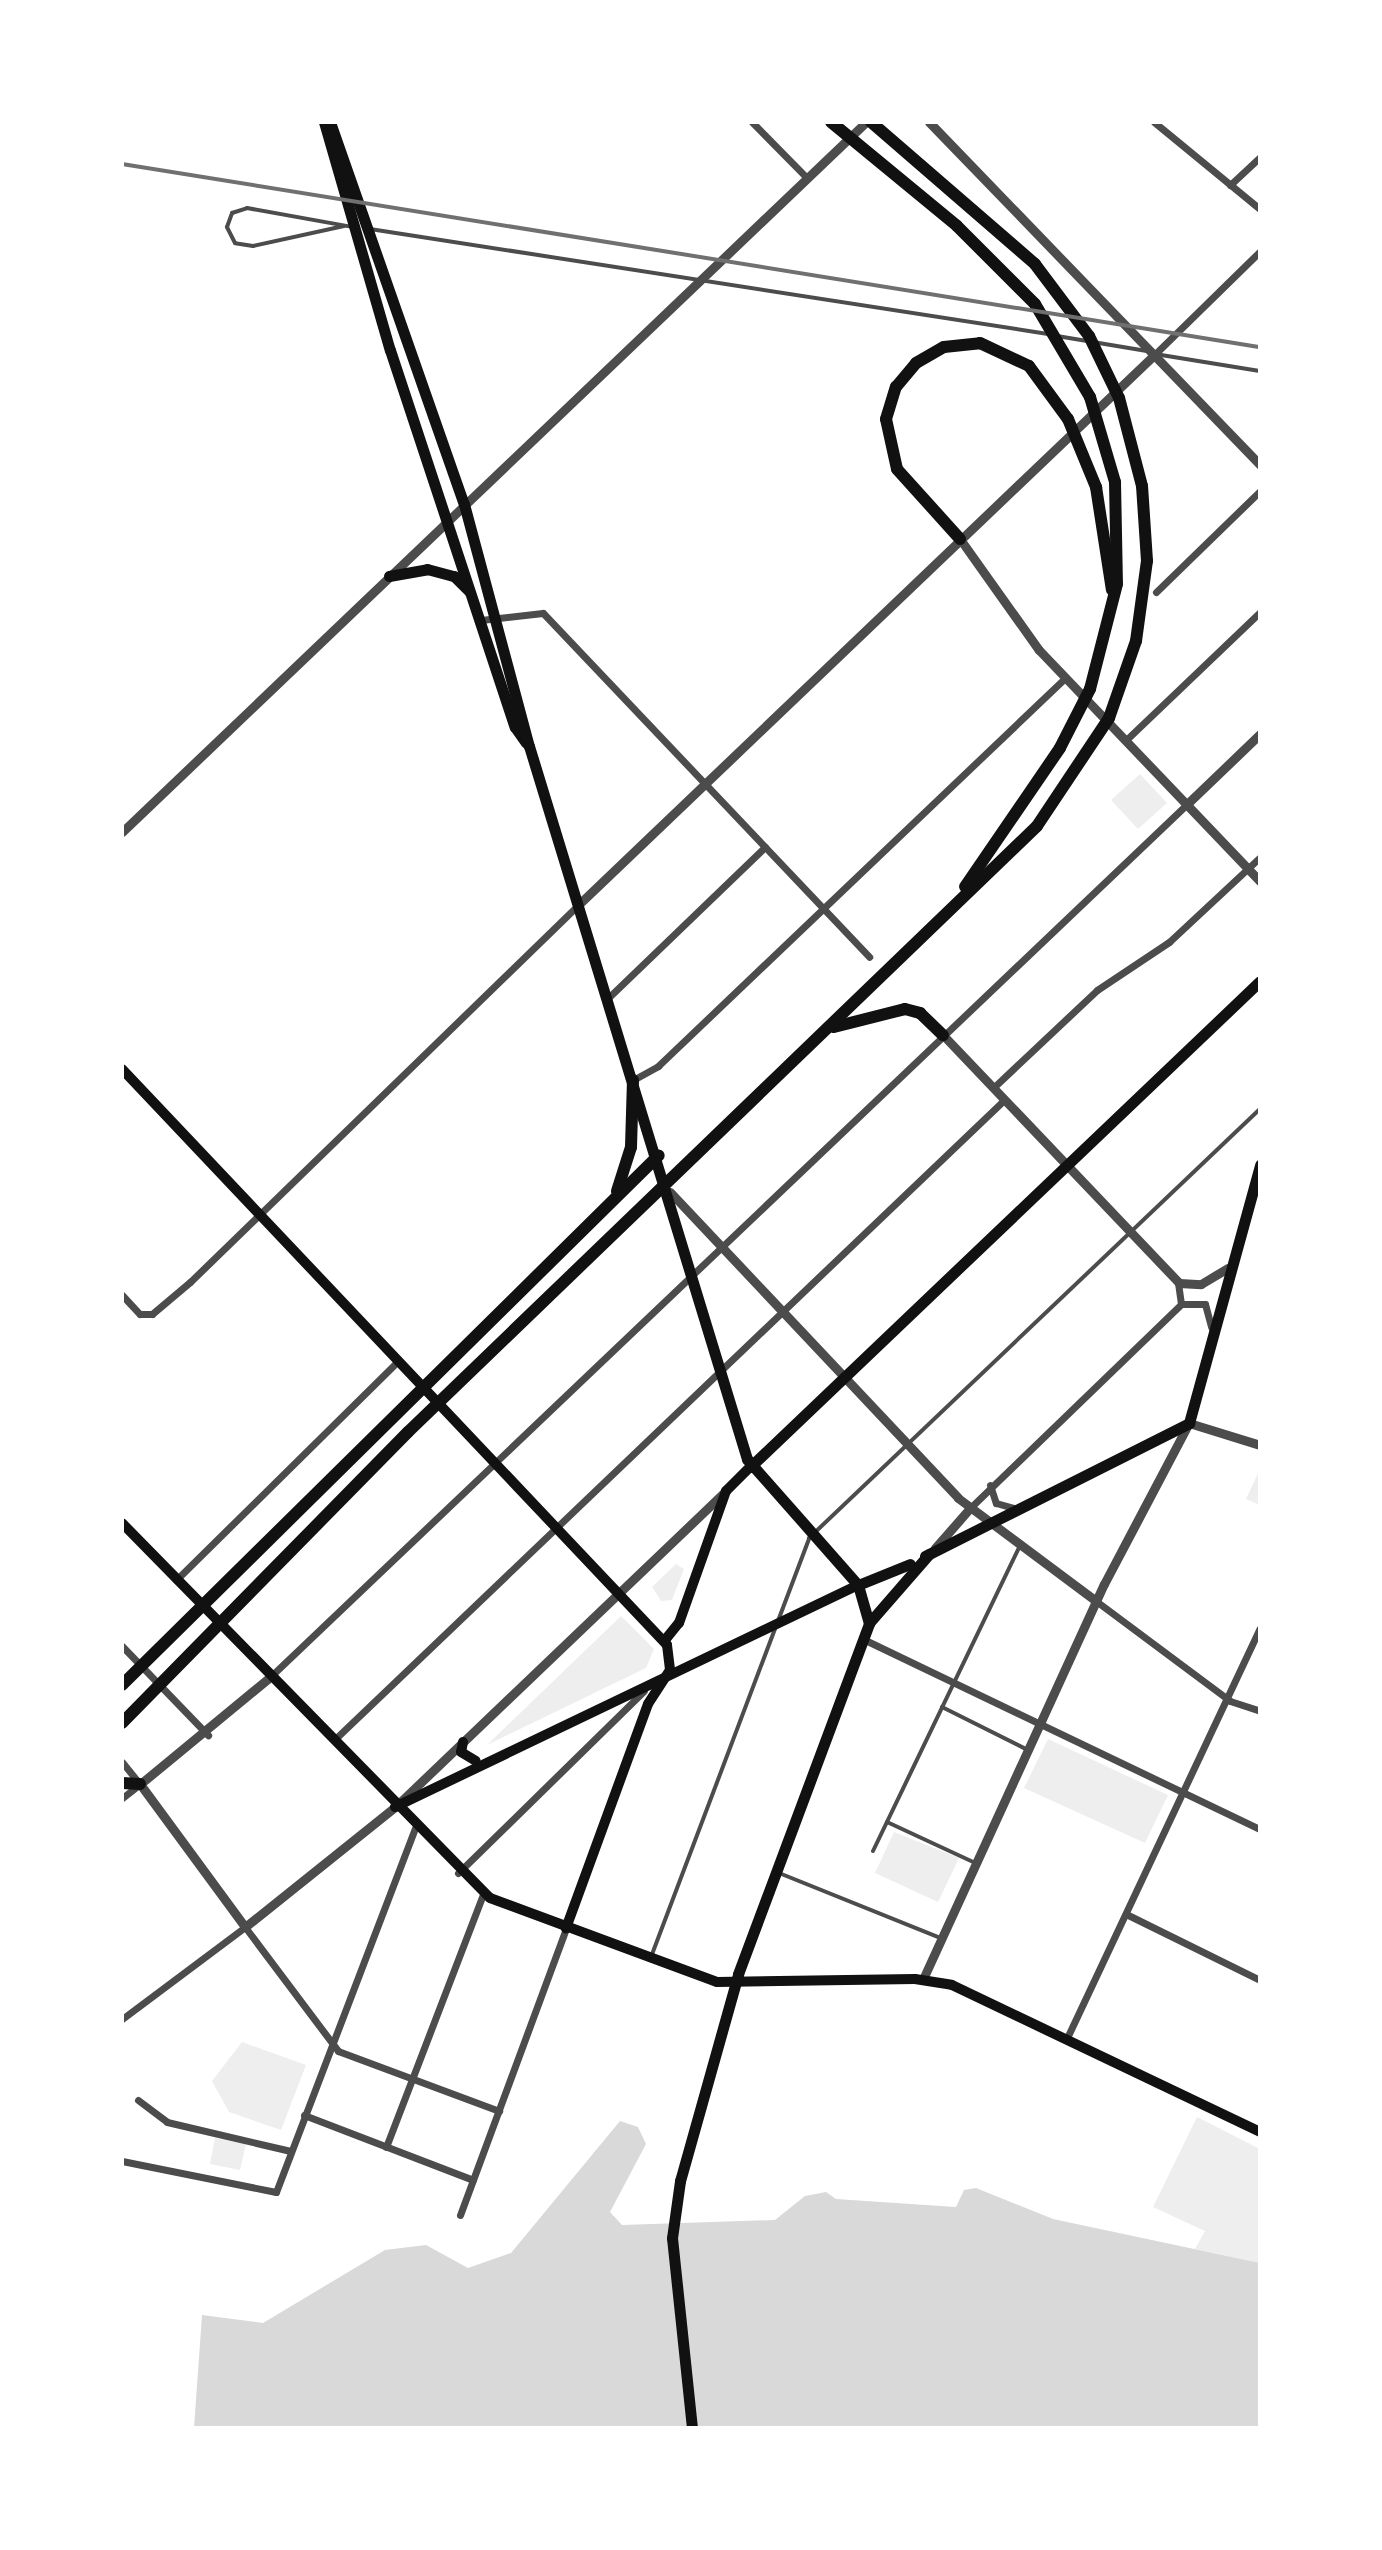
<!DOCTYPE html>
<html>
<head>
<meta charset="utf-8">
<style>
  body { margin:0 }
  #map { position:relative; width:1382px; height:2550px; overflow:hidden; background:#fff; font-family:Quicksand,sans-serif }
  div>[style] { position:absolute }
  .green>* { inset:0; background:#eee }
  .water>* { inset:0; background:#d9d9d9 }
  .service>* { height:4px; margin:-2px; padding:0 2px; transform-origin:2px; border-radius:2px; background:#4c4c4c }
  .minor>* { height:7px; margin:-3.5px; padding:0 3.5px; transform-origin:3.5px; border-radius:3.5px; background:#4c4c4c }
  .tertiary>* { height:9px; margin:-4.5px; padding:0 4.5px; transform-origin:4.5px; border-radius:4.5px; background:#4c4c4c }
  .secondary>* { height:10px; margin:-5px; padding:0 5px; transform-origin:5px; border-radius:5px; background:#111 }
  .primary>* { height:11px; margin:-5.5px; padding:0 5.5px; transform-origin:5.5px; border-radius:5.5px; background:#111 }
  .motorway>* { height:12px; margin:-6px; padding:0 6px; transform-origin:6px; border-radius:6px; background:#111 }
  .rail>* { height:4px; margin:-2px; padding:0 2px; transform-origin:2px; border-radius:2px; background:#707070 }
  span { translate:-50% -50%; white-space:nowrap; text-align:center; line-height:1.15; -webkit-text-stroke:6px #fff; paint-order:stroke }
  .frame { position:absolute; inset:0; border:124px solid #fff; pointer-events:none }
</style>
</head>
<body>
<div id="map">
  <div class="green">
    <i style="clip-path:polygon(1140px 774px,1167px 803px,1138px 829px,1111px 800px)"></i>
    <i style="clip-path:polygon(1260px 1469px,1260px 1505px,1246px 1499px)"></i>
    <i style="clip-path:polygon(676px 1564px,684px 1569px,672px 1600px,661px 1601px,652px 1587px)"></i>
    <i style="clip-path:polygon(621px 1616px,654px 1649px,646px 1668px,487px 1745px)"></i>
    <i style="clip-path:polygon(1048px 1739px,1168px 1795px,1145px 1843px,1024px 1788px)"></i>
    <i style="clip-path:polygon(894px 1832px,959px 1858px,938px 1902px,875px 1873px)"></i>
    <i style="clip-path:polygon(242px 2042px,306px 2065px,281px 2130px,229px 2112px,212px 2081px)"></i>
    <i style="clip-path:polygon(1197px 2117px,1260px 2149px,1260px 2263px,1195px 2249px,1205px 2231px,1153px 2207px)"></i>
    <i style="clip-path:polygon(215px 2138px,246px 2144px,240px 2170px,210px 2164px)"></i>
  </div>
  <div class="water">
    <i style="clip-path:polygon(620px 2121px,638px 2127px,646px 2144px,610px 2212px,622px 2225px,775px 2220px,805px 2196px,826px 2192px,836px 2199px,956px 2207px,964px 2190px,976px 2188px,1053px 2219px,1260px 2263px,1260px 2428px,194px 2428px,202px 2315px,263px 2323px,385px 2250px,426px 2245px,468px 2268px,511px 2253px)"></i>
  </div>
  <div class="service">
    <i style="left:344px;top:226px;width:93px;rotate:167.6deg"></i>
    <i style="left:253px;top:246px;width:18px;rotate:-171deg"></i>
    <i style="left:235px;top:243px;width:18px;rotate:-117deg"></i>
    <i style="left:227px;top:227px;width:15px;rotate:-70deg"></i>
    <i style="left:232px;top:213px;width:16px;rotate:-18deg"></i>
    <i style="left:247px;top:208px;width:108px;rotate:10.2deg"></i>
    <i style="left:370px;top:229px;width:686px;rotate:8.8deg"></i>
    <i style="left:1057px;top:336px;width:91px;rotate:9.5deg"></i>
    <i style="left:1155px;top:354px;width:106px;rotate:9.2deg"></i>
    <i style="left:942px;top:1707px;width:94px;rotate:26.6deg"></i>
    <i style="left:887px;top:1822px;width:95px;rotate:24.9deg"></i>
    <i style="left:873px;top:1851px;width:337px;rotate:-64.3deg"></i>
    <i style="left:779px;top:1873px;width:171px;rotate:21.9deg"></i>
    <i style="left:651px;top:1957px;width:448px;rotate:-69.3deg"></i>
    <i style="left:809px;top:1538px;width:622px;rotate:-43.57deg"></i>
  </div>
  <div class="minor">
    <i style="left:752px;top:122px;width:78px;rotate:45.5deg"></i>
    <i style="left:1154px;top:122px;width:137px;rotate:39.4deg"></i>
    <i style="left:1230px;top:185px;width:41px;rotate:-43deg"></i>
    <i style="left:1155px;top:354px;width:147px;rotate:-44.4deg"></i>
    <i style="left:1156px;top:592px;width:145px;rotate:-44.2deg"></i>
    <i style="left:481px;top:620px;width:62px;rotate:-6.4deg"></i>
    <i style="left:543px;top:613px;width:474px;rotate:46.5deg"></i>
    <i style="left:1126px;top:740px;width:185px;rotate:-43.7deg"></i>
    <i style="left:608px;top:998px;width:218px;rotate:-43.9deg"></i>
    <i style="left:633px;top:1080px;width:29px;rotate:-29deg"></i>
    <i style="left:658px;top:1066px;width:562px;rotate:-43.63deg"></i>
    <i style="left:993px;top:1088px;width:143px;rotate:-43.3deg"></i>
    <i style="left:1097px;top:990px;width:87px;rotate:-33.7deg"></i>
    <i style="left:1169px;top:942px;width:125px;rotate:-43deg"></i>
    <i style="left:122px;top:1295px;width:26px;rotate:47deg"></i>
    <i style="left:140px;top:1314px;width:12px"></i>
    <i style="left:152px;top:1314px;width:50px;rotate:-40.1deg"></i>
    <i style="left:190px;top:1282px;width:540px;rotate:-44.17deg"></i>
    <i style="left:1181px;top:1304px;width:24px"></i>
    <i style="left:1205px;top:1304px;width:24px;rotate:75deg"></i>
    <i style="left:990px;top:1485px;width:19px;rotate:72deg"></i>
    <i style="left:996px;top:1503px;width:18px;rotate:16deg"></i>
    <i style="left:970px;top:1508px;width:293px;rotate:-44deg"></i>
    <i style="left:1181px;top:1304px;width:21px;rotate:-98deg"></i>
    <i style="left:176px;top:1580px;width:310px;rotate:-44.6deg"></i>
    <i style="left:1096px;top:1601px;width:167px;rotate:36.7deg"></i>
    <i style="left:1230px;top:1701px;width:32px;rotate:18deg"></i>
    <i style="left:863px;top:1639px;width:440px;rotate:25.6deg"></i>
    <i style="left:122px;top:1646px;width:124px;rotate:46deg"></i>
    <i style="left:270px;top:1677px;width:1266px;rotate:-43.59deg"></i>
    <i style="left:334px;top:1740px;width:927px;rotate:-43.69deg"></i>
    <i style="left:122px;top:1762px;width:28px;rotate:51deg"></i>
    <i style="left:140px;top:1784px;width:23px;rotate:142deg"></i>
    <i style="left:458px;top:1873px;width:260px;rotate:-44.4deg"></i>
    <i style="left:1126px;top:1914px;width:149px;rotate:26.2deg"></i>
    <i style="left:122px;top:2019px;width:154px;rotate:-36.8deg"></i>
    <i style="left:245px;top:1927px;width:155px;rotate:53.1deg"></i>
    <i style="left:338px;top:2051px;width:172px;rotate:20.4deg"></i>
    <i style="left:1066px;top:2040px;width:455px;rotate:-64.8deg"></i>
    <i style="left:138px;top:2100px;width:36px;rotate:37deg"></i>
    <i style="left:167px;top:2122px;width:127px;rotate:13.2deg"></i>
    <i style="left:304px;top:2115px;width:181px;rotate:21deg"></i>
    <i style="left:386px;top:2147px;width:271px;rotate:-69deg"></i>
    <i style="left:122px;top:2161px;width:157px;rotate:11.4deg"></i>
    <i style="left:276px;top:2192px;width:390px;rotate:-69.1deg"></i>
    <i style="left:460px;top:2215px;width:306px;rotate:-69.7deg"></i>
  </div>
  <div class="tertiary">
    <i style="left:929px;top:122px;width:477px;rotate:46deg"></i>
    <i style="left:960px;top:539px;width:136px;rotate:54.6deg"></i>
    <i style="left:1039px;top:650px;width:320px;rotate:46.3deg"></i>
    <i style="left:1187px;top:804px;width:101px;rotate:-43.8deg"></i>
    <i style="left:122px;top:832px;width:1028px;rotate:-43.66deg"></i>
    <i style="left:577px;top:906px;width:799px;rotate:-43.68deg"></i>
    <i style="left:943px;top:1035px;width:342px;rotate:46.4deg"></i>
    <i style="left:1179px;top:1283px;width:22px;rotate:3deg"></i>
    <i style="left:1201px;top:1284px;width:31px;rotate:-31deg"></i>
    <i style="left:670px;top:1192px;width:420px;rotate:46.7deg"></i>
    <i style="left:958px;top:1498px;width:172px;rotate:36.7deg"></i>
    <i style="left:935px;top:1548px;width:53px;rotate:-48.8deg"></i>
    <i style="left:270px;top:1677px;width:168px;rotate:140.5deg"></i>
    <i style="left:140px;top:1784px;width:177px;rotate:53.7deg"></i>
    <i style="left:245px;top:1927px;width:192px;rotate:-38.7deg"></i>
    <i style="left:395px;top:1807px;width:458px;rotate:-43.7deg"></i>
    <i style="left:923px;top:1979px;width:434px;rotate:-65.4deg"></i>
    <i style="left:1104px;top:1584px;width:182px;rotate:-62.2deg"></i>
    <i style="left:1189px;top:1423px;width:74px;rotate:17.2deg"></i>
  </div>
  <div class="secondary">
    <i style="left:122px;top:1069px;width:793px;rotate:46.58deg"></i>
    <i style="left:667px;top:1645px;width:25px;rotate:83deg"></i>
    <i style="left:670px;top:1670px;width:40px;rotate:122.9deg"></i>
    <i style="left:648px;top:1704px;width:239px;rotate:110.1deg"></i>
    <i style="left:122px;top:1523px;width:525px;rotate:45.54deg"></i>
    <i style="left:490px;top:1898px;width:242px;rotate:20.3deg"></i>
    <i style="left:717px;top:1982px;width:198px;rotate:-0.9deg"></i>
    <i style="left:915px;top:1979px;width:37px;rotate:9deg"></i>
    <i style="left:952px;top:1985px;width:341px;rotate:25.5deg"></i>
    <i style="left:665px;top:1640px;width:22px;rotate:-51deg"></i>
    <i style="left:679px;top:1623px;width:140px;rotate:-70.4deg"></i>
    <i style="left:726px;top:1491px;width:34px;rotate:-45deg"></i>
    <i style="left:463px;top:1742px;width:10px;rotate:101deg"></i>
    <i style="left:461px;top:1752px;width:17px;rotate:31deg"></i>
    <i style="left:395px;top:1807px;width:513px;rotate:-25.62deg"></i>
  </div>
  <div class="primary">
    <i style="left:324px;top:122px;width:237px;rotate:73.9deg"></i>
    <i style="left:390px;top:350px;width:397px;rotate:71.7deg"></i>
    <i style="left:515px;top:727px;width:19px;rotate:55deg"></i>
    <i style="left:330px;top:122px;width:405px;rotate:70.7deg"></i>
    <i style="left:464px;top:504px;width:251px;rotate:75deg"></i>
    <i style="left:529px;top:746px;width:746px;rotate:73deg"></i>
    <i style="left:747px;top:1459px;width:168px;rotate:48.6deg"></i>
    <i style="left:858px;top:1585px;width:40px;rotate:74deg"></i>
    <i style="left:389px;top:576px;width:39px;rotate:-10deg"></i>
    <i style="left:427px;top:569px;width:28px;rotate:15deg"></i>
    <i style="left:454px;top:576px;width:21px;rotate:45deg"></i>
    <i style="left:750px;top:1467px;width:704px;rotate:-43.62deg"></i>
    <i style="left:925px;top:1556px;width:296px;rotate:-26.7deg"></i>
    <i style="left:1189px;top:1423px;width:268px;rotate:-74.6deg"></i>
    <i style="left:858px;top:1585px;width:56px;rotate:-22deg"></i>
    <i style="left:692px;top:2428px;width:191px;rotate:-96deg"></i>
    <i style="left:672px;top:2238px;width:58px;rotate:-82deg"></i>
    <i style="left:680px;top:2181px;width:215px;rotate:-74.3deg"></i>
    <i style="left:738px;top:1974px;width:375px;rotate:-69.5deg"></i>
    <i style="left:869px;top:1623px;width:91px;rotate:-49deg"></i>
  </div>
  <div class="motorway">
    <i style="left:831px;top:122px;width:163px;rotate:39.5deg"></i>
    <i style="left:957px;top:226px;width:110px;rotate:45deg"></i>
    <i style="left:1035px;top:304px;width:108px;rotate:59.4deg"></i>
    <i style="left:1090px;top:397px;width:89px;rotate:73.6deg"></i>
    <i style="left:1115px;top:482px;width:102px;rotate:88.9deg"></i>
    <i style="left:1117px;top:584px;width:108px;rotate:104.4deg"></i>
    <i style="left:1090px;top:689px;width:66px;rotate:117deg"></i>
    <i style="left:1060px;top:748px;width:168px;rotate:124.4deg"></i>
    <i style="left:960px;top:539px;width:94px;rotate:-132deg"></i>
    <i style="left:897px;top:469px;width:51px;rotate:-102.4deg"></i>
    <i style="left:886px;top:419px;width:34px;rotate:-73deg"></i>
    <i style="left:896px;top:387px;width:31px;rotate:-50deg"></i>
    <i style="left:916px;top:363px;width:32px;rotate:-30deg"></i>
    <i style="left:944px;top:347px;width:36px;rotate:-6deg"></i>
    <i style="left:980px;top:343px;width:54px;rotate:25.1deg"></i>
    <i style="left:1029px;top:366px;width:66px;rotate:53.7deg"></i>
    <i style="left:1068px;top:419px;width:74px;rotate:67.6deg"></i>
    <i style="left:1096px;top:487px;width:104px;rotate:81.2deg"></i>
    <i style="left:834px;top:1027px;width:73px;rotate:-14.2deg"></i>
    <i style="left:905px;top:1009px;width:16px;rotate:15deg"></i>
    <i style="left:920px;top:1013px;width:32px;rotate:44deg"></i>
    <i style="left:617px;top:1191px;width:46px;rotate:-72.3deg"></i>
    <i style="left:631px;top:1147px;width:67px;rotate:-88.3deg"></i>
    <i style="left:122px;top:1685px;width:754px;rotate:-44.62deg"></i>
    <i style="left:122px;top:1723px;width:408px;rotate:-45.5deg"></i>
    <i style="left:408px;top:1432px;width:873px;rotate:-43.93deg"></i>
    <i style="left:1037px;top:826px;width:130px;rotate:-56.3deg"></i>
    <i style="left:1109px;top:718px;width:82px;rotate:-70.7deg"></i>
    <i style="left:1136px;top:641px;width:81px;rotate:-82.2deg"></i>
    <i style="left:1147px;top:561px;width:75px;rotate:-93.8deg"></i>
    <i style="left:1142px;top:486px;width:91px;rotate:-104.6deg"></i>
    <i style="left:1119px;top:398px;width:69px;rotate:-115.8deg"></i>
    <i style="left:1089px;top:336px;width:90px;rotate:-126.9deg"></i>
    <i style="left:1035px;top:264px;width:217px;rotate:-139.1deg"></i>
    <i style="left:122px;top:1783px;width:18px;rotate:3deg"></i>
  </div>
  <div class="rail">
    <i style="left:122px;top:164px;width:1153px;rotate:9.14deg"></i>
  </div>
  <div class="frame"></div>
</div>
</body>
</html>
